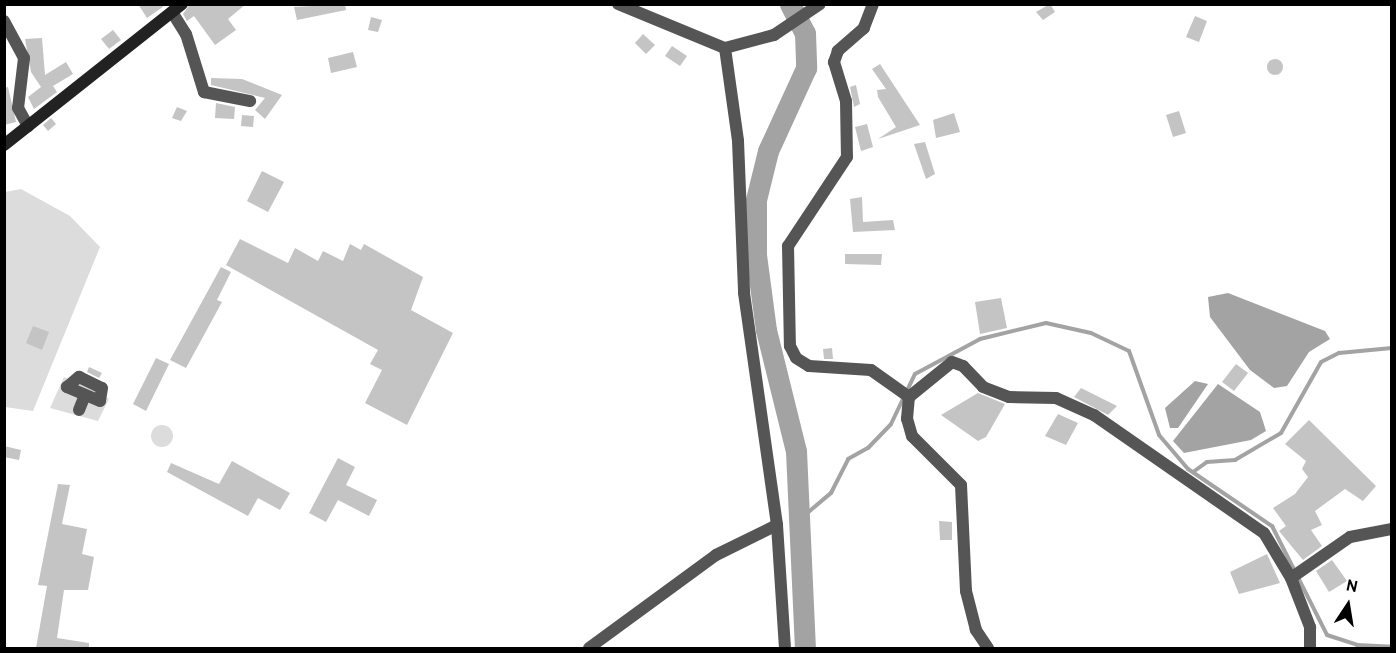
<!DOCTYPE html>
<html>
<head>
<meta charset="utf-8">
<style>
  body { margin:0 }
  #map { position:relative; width:1396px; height:653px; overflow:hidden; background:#fff; font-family:Overpass,sans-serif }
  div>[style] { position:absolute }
  .green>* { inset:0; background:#dcdcdc }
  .round { border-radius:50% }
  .water>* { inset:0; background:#a3a3a3 }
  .stream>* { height:4px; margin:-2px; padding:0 2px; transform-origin:2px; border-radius:2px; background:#a3a3a3 }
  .river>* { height:21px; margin:-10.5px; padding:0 10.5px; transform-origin:10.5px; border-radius:10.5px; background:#a3a3a3 }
  .building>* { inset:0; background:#c4c4c4 }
  .street>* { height:12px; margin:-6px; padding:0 6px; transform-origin:6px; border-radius:6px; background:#555 }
  .secondary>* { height:12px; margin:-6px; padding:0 6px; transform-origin:6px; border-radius:6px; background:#222 }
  span { translate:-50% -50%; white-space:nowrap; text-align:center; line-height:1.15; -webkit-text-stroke:6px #fff; paint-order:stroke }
  .frame { position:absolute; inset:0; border:6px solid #000; pointer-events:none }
  .north { position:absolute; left:1318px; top:575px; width:60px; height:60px; -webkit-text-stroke:4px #fff; paint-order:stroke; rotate:12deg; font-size:16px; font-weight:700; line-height:24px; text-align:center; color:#000 }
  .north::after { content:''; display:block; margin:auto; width:21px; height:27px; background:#000; clip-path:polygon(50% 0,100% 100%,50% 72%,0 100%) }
</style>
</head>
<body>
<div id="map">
  <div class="green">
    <i style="clip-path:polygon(21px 189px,70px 216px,100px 247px,33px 411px,5px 407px,5px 192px)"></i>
    <i style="clip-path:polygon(64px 377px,75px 382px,79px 377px,109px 399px,98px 421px,50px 408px)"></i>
    <i class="round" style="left:151px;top:425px;width:22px;height:22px"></i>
  </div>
  <div class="water">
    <i style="clip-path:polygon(1228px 293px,1325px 331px,1330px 339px,1309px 352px,1287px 386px,1274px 388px,1250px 370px,1210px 317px,1208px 297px)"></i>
    <i style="clip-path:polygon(1195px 381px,1208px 384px,1178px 428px,1170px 428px,1165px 408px)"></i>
    <i style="clip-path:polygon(1218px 384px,1260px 412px,1266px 431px,1251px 440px,1184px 453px,1173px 441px)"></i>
  </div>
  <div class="stream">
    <i style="left:1193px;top:472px;width:17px;rotate:-36deg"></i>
    <i style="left:1207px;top:462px;width:28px;rotate:-4deg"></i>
    <i style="left:1235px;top:460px;width:53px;rotate:-30.4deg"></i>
    <i style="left:1281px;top:433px;width:81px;rotate:-60.6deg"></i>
    <i style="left:1321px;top:362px;width:20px;rotate:-27deg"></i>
    <i style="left:1339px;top:353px;width:53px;rotate:-5.4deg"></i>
    <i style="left:799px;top:520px;width:42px;rotate:-40.2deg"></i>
    <i style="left:831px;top:493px;width:38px;rotate:-63deg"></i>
    <i style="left:848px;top:459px;width:23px;rotate:-29deg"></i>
    <i style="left:868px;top:448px;width:33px;rotate:-46deg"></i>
    <i style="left:891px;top:424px;width:55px;rotate:-64.4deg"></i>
    <i style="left:915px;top:374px;width:74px;rotate:-28.3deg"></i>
    <i style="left:980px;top:339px;width:68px;rotate:-13.6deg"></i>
    <i style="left:1046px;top:323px;width:46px;rotate:12.5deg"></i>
    <i style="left:1091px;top:333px;width:42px;rotate:25.3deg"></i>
    <i style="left:1129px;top:351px;width:89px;rotate:70.3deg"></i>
    <i style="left:1159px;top:435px;width:45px;rotate:49.5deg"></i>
    <i style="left:1188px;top:469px;width:102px;rotate:34.2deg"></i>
    <i style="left:1272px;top:526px;width:122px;rotate:63.2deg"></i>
    <i style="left:1327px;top:635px;width:32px;rotate:18deg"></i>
    <i style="left:1357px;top:645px;width:35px;rotate:3deg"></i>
  </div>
  <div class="river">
    <i style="left:790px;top:4px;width:33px;rotate:63deg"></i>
    <i style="left:805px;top:33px;width:35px;rotate:88deg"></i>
    <i style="left:806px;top:68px;width:91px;rotate:114.6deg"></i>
    <i style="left:768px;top:151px;width:50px;rotate:103.8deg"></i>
    <i style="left:756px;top:200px;width:55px;rotate:90deg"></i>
    <i style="left:756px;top:255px;width:76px;rotate:82.4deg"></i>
    <i style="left:766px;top:330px;width:125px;rotate:76.1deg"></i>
    <i style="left:796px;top:451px;width:197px;rotate:87.4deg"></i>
  </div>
  <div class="building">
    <i style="clip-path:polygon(138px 4px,167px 4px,147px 18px)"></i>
    <i style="clip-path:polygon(190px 4px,246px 4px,228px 19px,236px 30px,215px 45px,194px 16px,187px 21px,183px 14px)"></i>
    <i style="clip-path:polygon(345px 4px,346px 10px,297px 20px,294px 7px)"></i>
    <i style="clip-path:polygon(1050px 4px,1055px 12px,1043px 20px,1036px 12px)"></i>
    <i style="clip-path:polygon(1195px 16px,1207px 21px,1199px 42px,1186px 37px)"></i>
    <i style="clip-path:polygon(371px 17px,382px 20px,378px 32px,368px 30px)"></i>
    <i style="clip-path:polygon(113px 30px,121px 40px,109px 49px,101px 39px)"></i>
    <i style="clip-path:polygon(643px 34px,655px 45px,646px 54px,635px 43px)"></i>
    <i style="clip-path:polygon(42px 38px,45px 75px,66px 62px,73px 74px,53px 86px,57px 92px,34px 109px,28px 97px,41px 87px,31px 72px,25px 39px)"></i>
    <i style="clip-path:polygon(672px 46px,687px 56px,680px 66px,665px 56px)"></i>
    <i style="clip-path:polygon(353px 52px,357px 67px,331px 73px,328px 58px)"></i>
    <i class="round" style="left:1267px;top:59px;width:16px;height:16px"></i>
    <i style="clip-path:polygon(880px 64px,920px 125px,878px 139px,896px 127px,878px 97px,877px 90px,886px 89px,872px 69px)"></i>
    <i style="clip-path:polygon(211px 78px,242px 79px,282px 95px,265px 119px,255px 110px,265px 98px,211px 85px)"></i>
    <i style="clip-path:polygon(856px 85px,860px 104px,854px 107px,850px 87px)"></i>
    <i style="clip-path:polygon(8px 87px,16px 122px,4px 125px,4px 88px)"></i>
    <i style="clip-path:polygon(216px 103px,235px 107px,234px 119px,215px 118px)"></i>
    <i style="clip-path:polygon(177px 107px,187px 111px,181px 121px,172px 118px)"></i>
    <i style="clip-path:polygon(1179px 111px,1186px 133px,1173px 137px,1166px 115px)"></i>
    <i style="clip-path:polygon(954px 113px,960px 132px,936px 138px,933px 120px)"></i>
    <i style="clip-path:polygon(242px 115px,254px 116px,253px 127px,241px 126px)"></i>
    <i style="clip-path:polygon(51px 118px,56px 124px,48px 131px,43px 125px)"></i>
    <i style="clip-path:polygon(867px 124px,873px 147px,861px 151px,855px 127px)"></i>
    <i style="clip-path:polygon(925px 142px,935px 174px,926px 179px,914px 144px)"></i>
    <i style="clip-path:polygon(262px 171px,284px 182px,268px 212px,247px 201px)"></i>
    <i style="clip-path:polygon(862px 197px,863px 222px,893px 220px,895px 230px,853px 232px,850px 199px)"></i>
    <i style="clip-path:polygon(240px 239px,288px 263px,295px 248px,318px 261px,323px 251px,343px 261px,350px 244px,361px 250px,364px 244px,423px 277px,411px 310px,453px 333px,407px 425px,365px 403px,382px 370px,370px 364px,378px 350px,226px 265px)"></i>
    <i style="clip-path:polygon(845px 254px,882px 254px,881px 265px,845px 264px)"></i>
    <i style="clip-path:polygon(221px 267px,231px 272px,217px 300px,222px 302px,186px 368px,170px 360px)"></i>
    <i style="clip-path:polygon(1001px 298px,1007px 328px,980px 334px,975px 302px)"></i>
    <i style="clip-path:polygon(33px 326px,49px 332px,42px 350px,26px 343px)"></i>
    <i style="clip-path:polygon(832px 348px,833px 359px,824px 359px,823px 349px)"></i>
    <i style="clip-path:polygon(156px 358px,169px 364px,146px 411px,133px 404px)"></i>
    <i style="clip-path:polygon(1236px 364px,1248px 373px,1234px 391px,1222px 382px)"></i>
    <i style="clip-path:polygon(89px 367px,102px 373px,99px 378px,87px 372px)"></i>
    <i style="clip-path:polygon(1081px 388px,1117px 406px,1108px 415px,1074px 397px)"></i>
    <i style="clip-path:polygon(978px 393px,1005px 404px,986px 437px,978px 441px,941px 415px)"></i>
    <i style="clip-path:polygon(1058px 414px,1078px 423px,1066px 445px,1045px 436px)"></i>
    <i style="clip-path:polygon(1309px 420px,1376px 486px,1363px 501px,1345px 489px,1315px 511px,1322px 525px,1311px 530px,1322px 546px,1303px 560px,1279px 531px,1286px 526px,1273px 508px,1295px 494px,1308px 477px,1302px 469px,1306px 461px,1285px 444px)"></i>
    <i style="clip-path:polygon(4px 446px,21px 450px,19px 460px,4px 457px)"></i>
    <i style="clip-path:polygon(338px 458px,355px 467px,346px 485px,377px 500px,369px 516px,338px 500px,326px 522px,309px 513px)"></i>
    <i style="clip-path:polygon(232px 461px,290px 493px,280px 510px,258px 498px,248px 516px,167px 472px,171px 463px,219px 484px)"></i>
    <i style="clip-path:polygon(58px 484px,70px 485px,62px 524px,87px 529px,82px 554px,94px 557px,88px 590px,64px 590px,57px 638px,89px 643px,89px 648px,36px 648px,47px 586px,38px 585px)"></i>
    <i style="clip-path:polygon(939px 521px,952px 522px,952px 540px,940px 540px)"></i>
    <i style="clip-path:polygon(1267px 554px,1280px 583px,1239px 594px,1230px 572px)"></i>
    <i style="clip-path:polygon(1332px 560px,1347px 581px,1329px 592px,1316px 571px)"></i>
  </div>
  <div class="street">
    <i style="left:618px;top:4px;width:116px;rotate:22.4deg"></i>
    <i style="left:725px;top:48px;width:51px;rotate:-14.9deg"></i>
    <i style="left:774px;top:35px;width:55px;rotate:-34deg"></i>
    <i style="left:873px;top:4px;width:26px;rotate:111deg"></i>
    <i style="left:864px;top:28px;width:35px;rotate:139deg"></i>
    <i style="left:838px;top:51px;width:12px;rotate:110deg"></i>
    <i style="left:834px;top:62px;width:41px;rotate:72.9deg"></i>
    <i style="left:846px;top:101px;width:56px;rotate:89deg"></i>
    <i style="left:847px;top:157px;width:107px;rotate:123.5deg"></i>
    <i style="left:788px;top:246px;width:100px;rotate:88.9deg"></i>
    <i style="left:790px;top:346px;width:13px;rotate:63deg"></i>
    <i style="left:796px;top:358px;width:15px;rotate:32deg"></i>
    <i style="left:809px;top:366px;width:62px;rotate:3.7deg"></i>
    <i style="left:871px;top:370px;width:47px;rotate:35.4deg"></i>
    <i style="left:172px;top:12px;width:26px;rotate:58deg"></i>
    <i style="left:186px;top:34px;width:61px;rotate:72.8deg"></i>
    <i style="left:204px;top:92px;width:47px;rotate:11.1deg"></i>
    <i style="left:4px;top:21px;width:42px;rotate:61.6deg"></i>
    <i style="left:24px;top:58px;width:50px;rotate:96.8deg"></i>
    <i style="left:18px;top:108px;width:21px;rotate:61deg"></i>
    <i style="left:725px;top:48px;width:94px;rotate:82deg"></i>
    <i style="left:738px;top:141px;width:152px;rotate:87.7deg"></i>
    <i style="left:744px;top:293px;width:234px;rotate:81.9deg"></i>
    <i style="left:777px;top:525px;width:123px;rotate:86.3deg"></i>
    <i style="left:79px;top:377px;width:25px;rotate:26deg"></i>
    <i style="left:102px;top:388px;width:13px;rotate:99deg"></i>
    <i style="left:100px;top:401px;width:36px;rotate:-157deg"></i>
    <i style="left:67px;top:387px;width:16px;rotate:-40deg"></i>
    <i style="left:79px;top:410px;width:11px;rotate:-68deg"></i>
    <i style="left:1291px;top:578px;width:72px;rotate:-34.8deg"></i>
    <i style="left:1350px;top:537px;width:43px;rotate:-10.8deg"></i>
    <i style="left:589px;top:648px;width:157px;rotate:-36.2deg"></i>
    <i style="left:716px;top:555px;width:68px;rotate:-26.2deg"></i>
    <i style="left:988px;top:648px;width:22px;rotate:-124deg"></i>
    <i style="left:976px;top:630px;width:40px;rotate:-104.4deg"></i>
    <i style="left:966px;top:591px;width:106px;rotate:-92.7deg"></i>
    <i style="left:961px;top:485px;width:69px;rotate:-135deg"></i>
    <i style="left:912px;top:436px;width:18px;rotate:-106deg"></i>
    <i style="left:907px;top:419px;width:22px;rotate:-85deg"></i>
    <i style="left:909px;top:397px;width:55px;rotate:-39.1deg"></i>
    <i style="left:952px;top:362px;width:12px;rotate:20deg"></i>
    <i style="left:963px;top:366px;width:29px;rotate:46deg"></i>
    <i style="left:983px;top:387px;width:28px;rotate:21deg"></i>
    <i style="left:1009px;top:397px;width:47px;rotate:1.2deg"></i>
    <i style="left:1056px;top:398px;width:42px;rotate:24.1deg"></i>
    <i style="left:1094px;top:415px;width:207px;rotate:34.8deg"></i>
    <i style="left:1264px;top:533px;width:52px;rotate:59deg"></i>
    <i style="left:1291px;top:578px;width:53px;rotate:68.8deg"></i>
    <i style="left:1310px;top:627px;width:21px;rotate:90deg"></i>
  </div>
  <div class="secondary">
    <i style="left:4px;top:145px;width:227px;rotate:-38.4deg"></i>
  </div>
  <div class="frame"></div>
  <div class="north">N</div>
</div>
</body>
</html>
